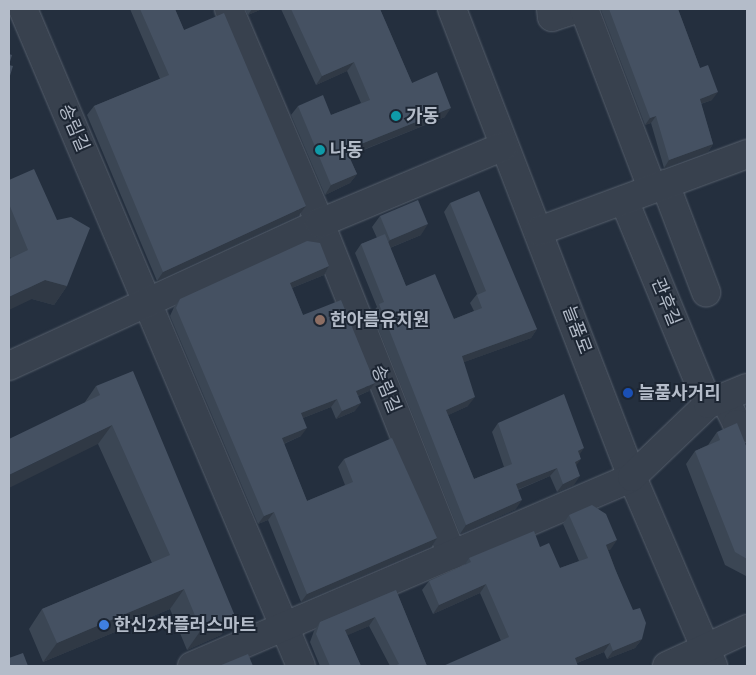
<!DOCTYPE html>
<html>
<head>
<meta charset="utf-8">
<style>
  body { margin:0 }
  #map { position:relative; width:756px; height:675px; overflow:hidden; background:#242f3e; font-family:Cabin,"Noto Sans KR",sans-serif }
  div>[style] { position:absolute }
  .roads { filter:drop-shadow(0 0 1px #565f6c) drop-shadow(0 0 1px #565f6c) }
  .minor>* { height:28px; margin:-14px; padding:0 14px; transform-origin:14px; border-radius:14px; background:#38414e }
  .wall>* { inset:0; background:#3b4654 }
  .shaded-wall>* { inset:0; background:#303945 }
  .building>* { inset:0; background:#455162 }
  .dots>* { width:14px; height:14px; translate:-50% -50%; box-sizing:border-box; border:2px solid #1d2633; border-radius:50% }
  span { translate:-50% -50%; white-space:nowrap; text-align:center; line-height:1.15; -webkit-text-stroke:4px #1d2633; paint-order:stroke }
  .poi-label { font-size:18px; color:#b4bcc9; font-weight:700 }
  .left { translate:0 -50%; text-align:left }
  .street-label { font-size:18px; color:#b4bcc9 }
  .frame { position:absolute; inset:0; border:10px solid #b4bcc9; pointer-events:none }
</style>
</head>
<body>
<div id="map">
  <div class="roads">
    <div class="minor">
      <i style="left:23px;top:9px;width:713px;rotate:67.07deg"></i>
      <i style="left:229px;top:9px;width:233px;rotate:67deg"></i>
      <i style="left:320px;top:223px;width:357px;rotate:68.3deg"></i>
      <i style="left:452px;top:9px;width:501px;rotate:68.96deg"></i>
      <i style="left:632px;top:477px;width:206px;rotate:66.8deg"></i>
      <i style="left:551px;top:9px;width:8px;rotate:83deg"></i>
      <i style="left:552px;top:17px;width:25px;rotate:-18deg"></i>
      <i style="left:584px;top:9px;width:191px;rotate:69.2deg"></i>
      <i style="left:665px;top:184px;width:116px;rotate:69.2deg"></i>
      <i style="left:624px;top:200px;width:221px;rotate:67.6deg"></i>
      <i style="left:539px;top:231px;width:222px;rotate:-20.3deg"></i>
      <i style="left:9px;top:366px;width:342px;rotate:-24.7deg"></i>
      <i style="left:320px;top:223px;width:199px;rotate:-22.7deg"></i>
      <i style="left:724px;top:398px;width:29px;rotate:63deg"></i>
      <i style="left:737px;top:424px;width:11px;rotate:22deg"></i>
      <i style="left:192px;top:666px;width:479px;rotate:-23.2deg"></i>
      <i style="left:632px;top:477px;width:105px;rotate:-43.8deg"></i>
      <i style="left:708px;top:404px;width:42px;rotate:-22.3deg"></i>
      <i style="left:667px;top:666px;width:88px;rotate:-24.8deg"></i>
    </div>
  </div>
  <div class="wall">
    <i style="clip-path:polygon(130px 9px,175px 9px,184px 30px,299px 215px,157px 281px,87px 115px,94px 106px,160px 79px)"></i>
    <i style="clip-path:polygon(245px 9px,262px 9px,248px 15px)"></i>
    <i style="clip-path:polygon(281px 9px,380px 9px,412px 83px,445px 117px,349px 156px,357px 174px,350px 183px,325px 195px,291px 115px,298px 106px,331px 115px,361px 103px,347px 71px,316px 85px)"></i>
    <i style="clip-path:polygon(602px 9px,678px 9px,700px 68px,712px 100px,701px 104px,713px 144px,708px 152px,664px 168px,651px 123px,645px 125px,601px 10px)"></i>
    <i style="clip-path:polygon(9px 180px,67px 286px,54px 305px,32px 299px,9px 255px)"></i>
    <i style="clip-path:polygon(450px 203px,537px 329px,531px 338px,464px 362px,468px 406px,448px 415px,474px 479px,504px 467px,492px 432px,498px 423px,580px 455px,576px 466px,574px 485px,557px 492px,550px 476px,518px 490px,516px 509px,460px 534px,372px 313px,377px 307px,355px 253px,361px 244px,377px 238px,372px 227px,380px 216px,421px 235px,390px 248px,406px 286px,454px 319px,474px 311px,470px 303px,477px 294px,444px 212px)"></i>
    <i style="clip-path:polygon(329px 266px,324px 275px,292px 288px,303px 315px,369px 391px,358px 396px,355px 411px,336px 419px,331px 407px,303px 418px,301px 436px,284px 444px,307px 501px,345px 485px,338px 467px,344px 459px,437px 538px,432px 546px,301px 602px,268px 520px,258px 524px,170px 316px,174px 307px,180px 299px)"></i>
    <i style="clip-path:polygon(96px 386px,235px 616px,221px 635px,187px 650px,170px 609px,43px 662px,29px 629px,42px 609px,152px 563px,98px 444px,85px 402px)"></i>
    <i style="clip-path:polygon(717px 432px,747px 448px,747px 576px,746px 576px,725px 565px,686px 464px,695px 451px,708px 445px)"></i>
    <i style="clip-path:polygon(569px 515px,611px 549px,608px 550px,642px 639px,635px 648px,607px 659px,604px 652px,577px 663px,501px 641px,480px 593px,433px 614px,422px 590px,429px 581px,464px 566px,469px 558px,540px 547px,560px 568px,579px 561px,563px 524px)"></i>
    <i style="clip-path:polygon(396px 590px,427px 666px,390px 666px,369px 626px,347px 635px,361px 666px,320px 666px,310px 642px,314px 631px,320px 622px)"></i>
  </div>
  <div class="shaded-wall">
    <i style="clip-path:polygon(252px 9px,262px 9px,248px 15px)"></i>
    <i style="clip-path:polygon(354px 62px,347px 71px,316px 85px,322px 76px)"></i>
    <i style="clip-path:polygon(718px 92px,712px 100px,694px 106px,700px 99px)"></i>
    <i style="clip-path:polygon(451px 108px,445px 117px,340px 159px,346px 150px)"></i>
    <i style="clip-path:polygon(656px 116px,651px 123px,645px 125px,650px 118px)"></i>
    <i style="clip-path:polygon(713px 144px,708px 152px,664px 168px,669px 160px)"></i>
    <i style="clip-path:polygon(357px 174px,350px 183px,325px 195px,331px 185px)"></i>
    <i style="clip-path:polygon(306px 206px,299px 215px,157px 281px,163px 272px)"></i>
    <i style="clip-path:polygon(428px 224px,421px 235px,382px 251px,390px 240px)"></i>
    <i style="clip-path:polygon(329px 266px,324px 275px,284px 291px,290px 283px)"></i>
    <i style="clip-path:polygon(45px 280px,67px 286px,54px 305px,32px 299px,9px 310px,9px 297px)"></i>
    <i style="clip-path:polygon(537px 329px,531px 338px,456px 365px,462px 356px)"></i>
    <i style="clip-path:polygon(375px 383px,369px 391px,350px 399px,356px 391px)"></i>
    <i style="clip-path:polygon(475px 397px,468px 406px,440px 419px,446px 410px)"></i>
    <i style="clip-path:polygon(337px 399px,331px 407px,295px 421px,301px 413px)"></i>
    <i style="clip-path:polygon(361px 403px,355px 411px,336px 419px,342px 411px)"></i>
    <i style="clip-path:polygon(112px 425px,98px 444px,9px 488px,9px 475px)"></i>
    <i style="clip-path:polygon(307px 428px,301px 436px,276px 447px,282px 438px)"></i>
    <i style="clip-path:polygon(584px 448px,578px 457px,578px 451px)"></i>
    <i style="clip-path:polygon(581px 459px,575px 467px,575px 462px)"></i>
    <i style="clip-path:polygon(557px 468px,550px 476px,509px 493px,516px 484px)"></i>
    <i style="clip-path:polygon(580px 476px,574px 485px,557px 492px,563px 484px)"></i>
    <i style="clip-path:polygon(522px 500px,516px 509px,460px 534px,466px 525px)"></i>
    <i style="clip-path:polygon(274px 512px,268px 520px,258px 524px,264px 516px)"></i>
    <i style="clip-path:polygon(437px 538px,432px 546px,301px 602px,307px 594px)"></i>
    <i style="clip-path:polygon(617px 540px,611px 549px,600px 554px,606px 545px)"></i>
    <i style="clip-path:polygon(486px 584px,480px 593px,433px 614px,439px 605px)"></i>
    <i style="clip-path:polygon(184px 589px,170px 609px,43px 662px,57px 643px)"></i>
    <i style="clip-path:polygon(235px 616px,221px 635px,187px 650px,201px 630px)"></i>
    <i style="clip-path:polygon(375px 617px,369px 626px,339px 639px,345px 630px)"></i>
    <i style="clip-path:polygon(642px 639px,635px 648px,607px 659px,613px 651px)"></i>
    <i style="clip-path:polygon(610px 643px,604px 652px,569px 666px,575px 658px)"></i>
  </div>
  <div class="building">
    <i style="clip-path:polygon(140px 9px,175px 9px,184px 30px,224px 13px,306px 206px,163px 272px,94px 106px,169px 75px)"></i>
    <i style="clip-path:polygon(291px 9px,380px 9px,412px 83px,437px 72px,451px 108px,346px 150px,357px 174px,331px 185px,298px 106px,323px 95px,331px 115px,370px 100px,354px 62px,322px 76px)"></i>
    <i style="clip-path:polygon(609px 9px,678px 9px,700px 68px,708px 65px,718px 92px,700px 99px,713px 144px,669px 160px,656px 116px,650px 118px)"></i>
    <i style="clip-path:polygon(9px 54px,12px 55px,9px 65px,13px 66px,9px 79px)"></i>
    <i style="clip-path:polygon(34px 169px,57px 220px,71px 217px,90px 228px,67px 286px,45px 280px,9px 297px,9px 259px,28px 250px,9px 204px,9px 180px)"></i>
    <i style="clip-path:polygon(479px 191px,537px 329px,462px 356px,475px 397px,446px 410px,474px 479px,512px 464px,498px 423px,564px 394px,584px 448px,578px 451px,581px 459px,575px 462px,580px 476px,563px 484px,557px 468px,516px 484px,522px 500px,466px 525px,379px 304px,384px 302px,361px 244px,385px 234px,406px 286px,435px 274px,454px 319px,482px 308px,477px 295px,486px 291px,450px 203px)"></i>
    <i style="clip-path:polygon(418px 200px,428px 224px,390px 240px,380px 216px)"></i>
    <i style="clip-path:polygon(307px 241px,320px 243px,329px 266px,290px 283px,303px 315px,341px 300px,375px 383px,356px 391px,361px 403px,342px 411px,337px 399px,301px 413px,307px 428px,282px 438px,307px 501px,353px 482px,344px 459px,392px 438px,437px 538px,307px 594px,274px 512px,264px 516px,176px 308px,180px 299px)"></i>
    <i style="clip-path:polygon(133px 371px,235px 616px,201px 630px,184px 589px,57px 643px,42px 609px,170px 555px,112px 425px,9px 475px,9px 439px,100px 395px,96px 386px)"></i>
    <i style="clip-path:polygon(737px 423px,747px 448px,747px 559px,735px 552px,695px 451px,720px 440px,717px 432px)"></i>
    <i style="clip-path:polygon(592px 505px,606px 514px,617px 540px,606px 545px,615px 569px,633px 610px,640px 608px,646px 623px,642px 639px,613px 651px,610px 643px,575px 658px,578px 666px,443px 666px,509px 637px,486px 584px,439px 605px,429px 581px,471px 562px,469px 558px,534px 531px,540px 547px,549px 543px,560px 568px,588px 558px,569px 515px)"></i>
    <i style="clip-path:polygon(396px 590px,427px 666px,394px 666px,399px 664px,375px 617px,345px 630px,361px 666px,330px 666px,316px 634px,320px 622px)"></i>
    <i style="clip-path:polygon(23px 653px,28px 666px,9px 666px,9px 658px)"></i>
    <i style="clip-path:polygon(248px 654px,253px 666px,219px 666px)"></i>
  </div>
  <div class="dots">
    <i style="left:396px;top:116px;background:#0f9aa8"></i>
    <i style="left:320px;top:150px;background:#0f9aa8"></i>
    <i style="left:320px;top:320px;background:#8d6e63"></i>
    <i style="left:628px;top:393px;background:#1a4fb4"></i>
    <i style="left:104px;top:625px;background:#3f7fe0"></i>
  </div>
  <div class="poi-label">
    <span class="left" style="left:406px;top:116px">가동</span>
    <span class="left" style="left:330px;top:150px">나동</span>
    <span class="left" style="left:330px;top:320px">한아름유치원</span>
    <span class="left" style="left:638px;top:393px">늘품사거리</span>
    <span class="left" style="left:114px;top:625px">한신2차플러스마트</span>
  </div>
  <div class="street-label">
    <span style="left:74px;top:128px;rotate:67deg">송림길</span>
    <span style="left:666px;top:302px;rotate:68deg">관후길</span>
    <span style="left:577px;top:330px;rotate:69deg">늘품로</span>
    <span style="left:386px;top:389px;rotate:68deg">송림길</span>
  </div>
  <div class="frame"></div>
</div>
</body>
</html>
